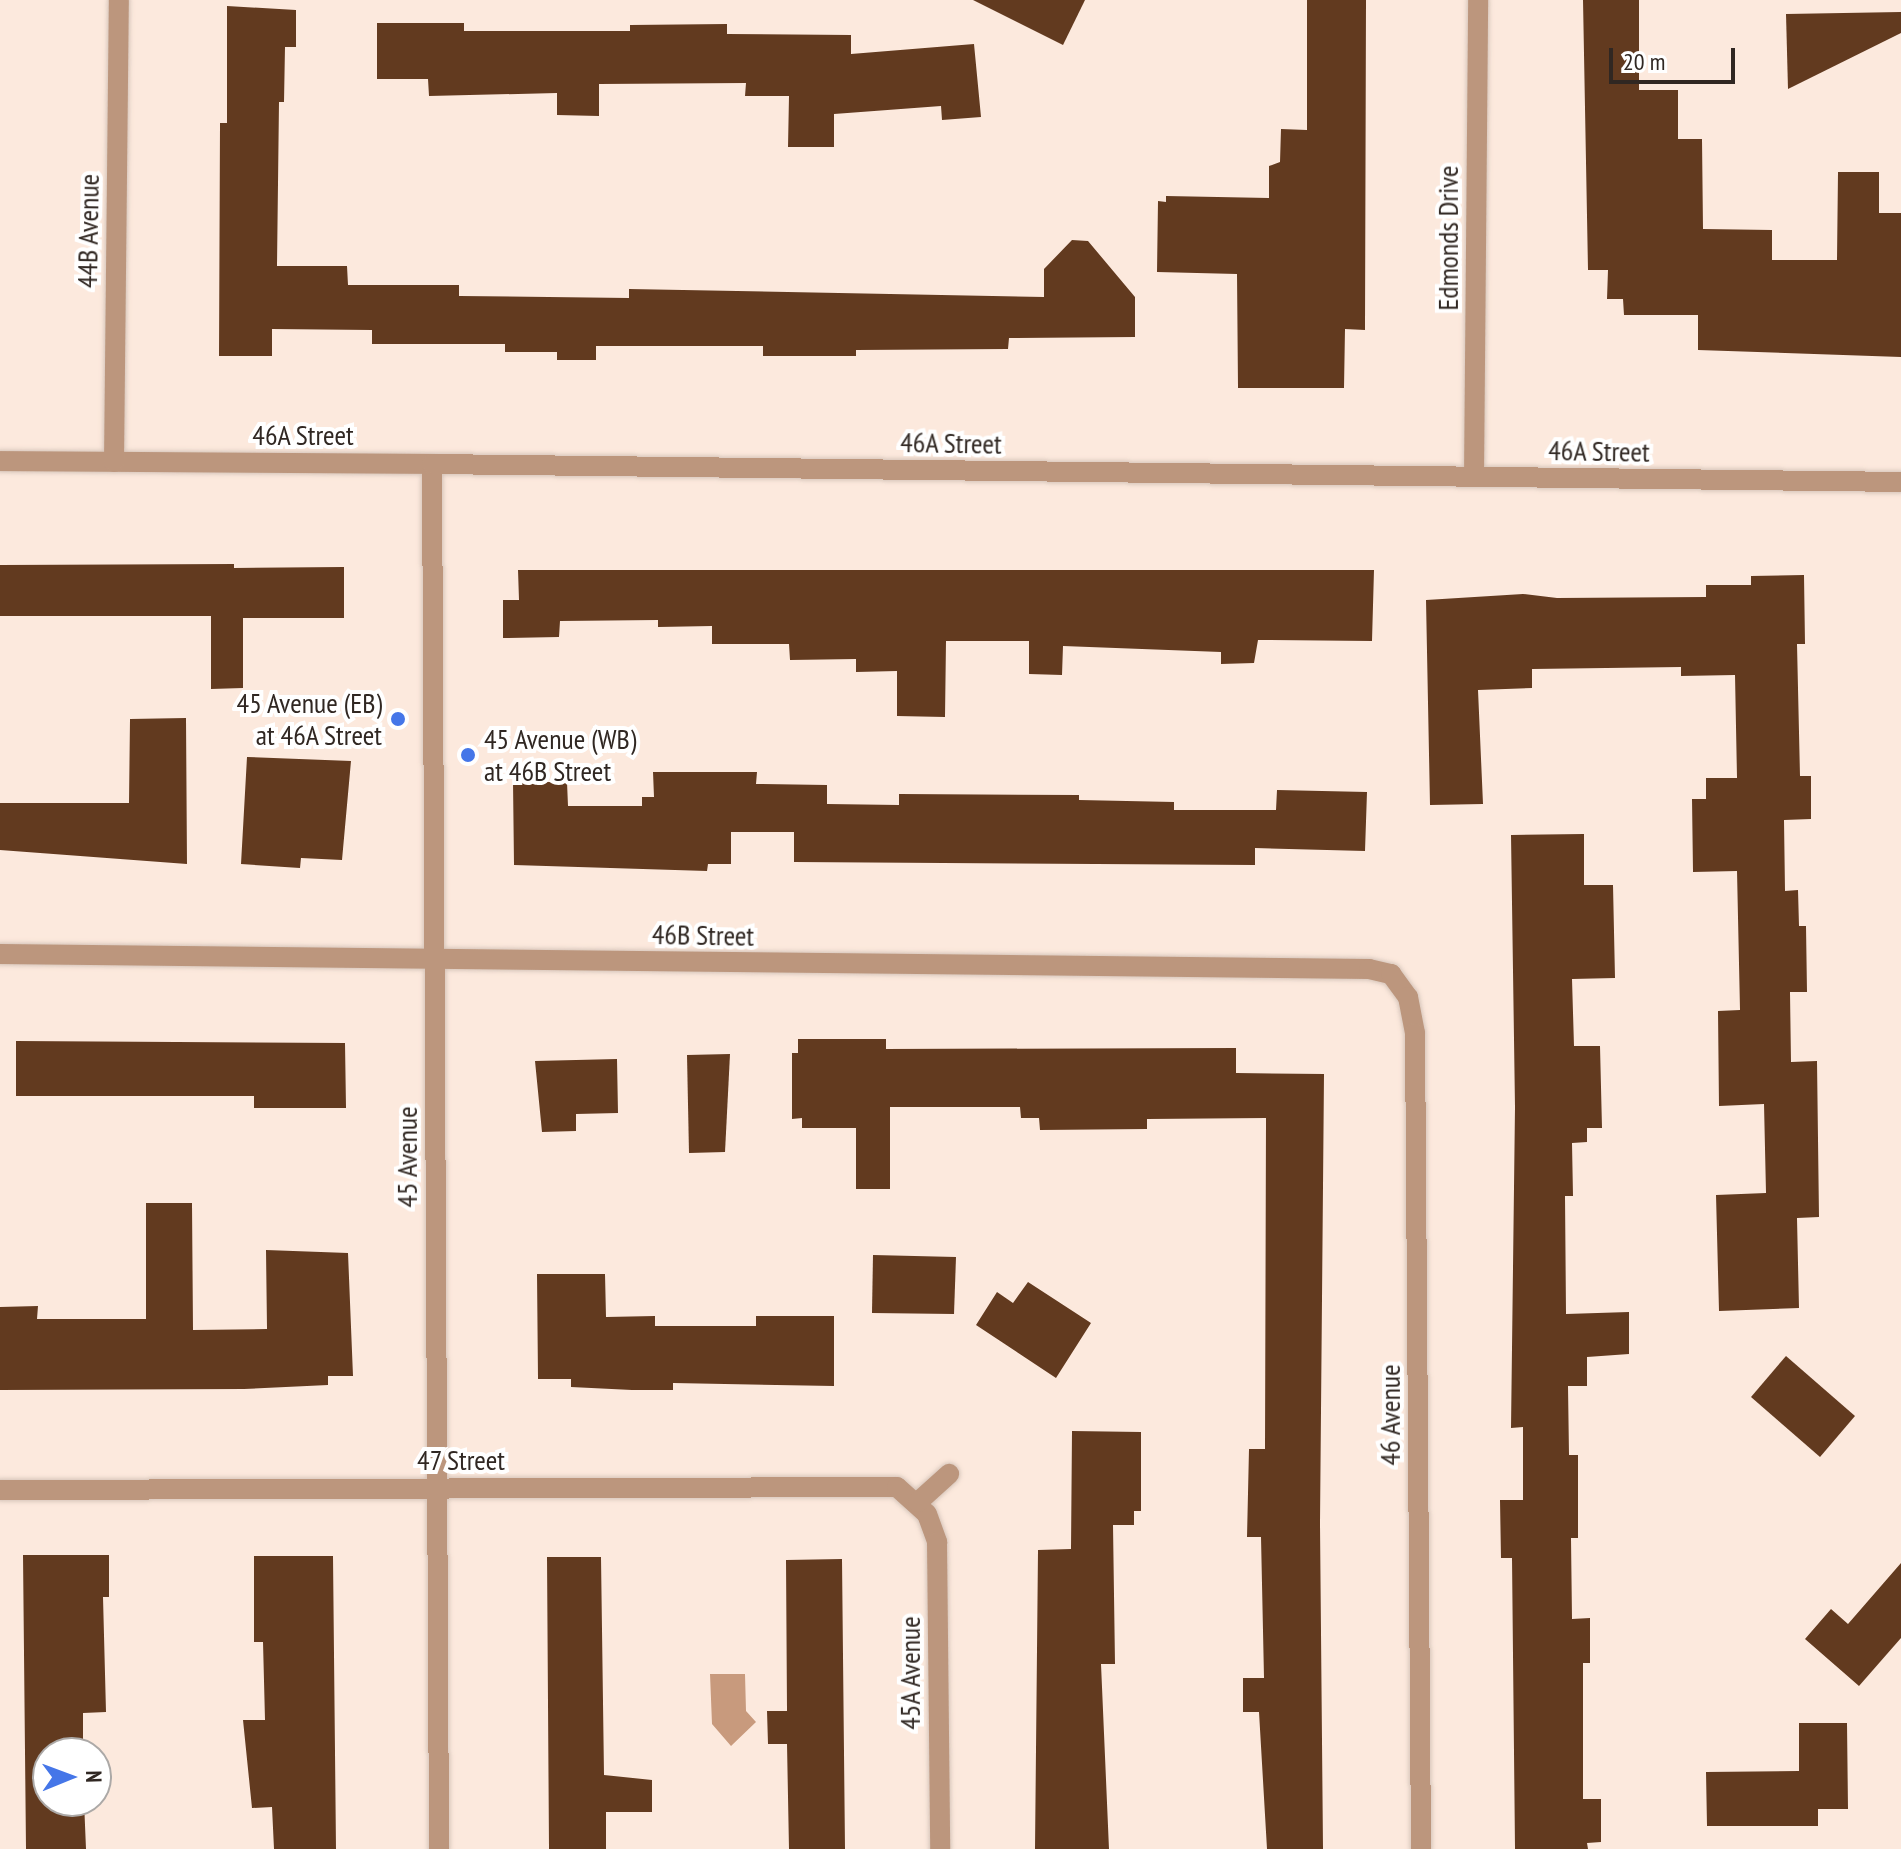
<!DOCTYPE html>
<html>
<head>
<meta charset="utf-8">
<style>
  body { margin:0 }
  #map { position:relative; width:1901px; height:1849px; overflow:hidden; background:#fce9dd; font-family:"PT Sans Narrow",sans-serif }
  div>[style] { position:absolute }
  .water>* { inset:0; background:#c89a7d }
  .building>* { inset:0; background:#623a1f }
  .roads { filter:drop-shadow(0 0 2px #d7c6bb) drop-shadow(0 0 2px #d7c6bb) }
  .minor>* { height:20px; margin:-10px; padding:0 10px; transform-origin:10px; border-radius:10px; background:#bc967d }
  .tertiary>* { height:20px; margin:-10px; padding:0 10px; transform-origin:10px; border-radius:10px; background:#bc967d }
  .dots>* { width:22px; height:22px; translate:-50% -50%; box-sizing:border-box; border:4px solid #fff; border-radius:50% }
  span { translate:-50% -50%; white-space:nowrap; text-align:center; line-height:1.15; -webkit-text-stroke:8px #fff; paint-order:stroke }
  .street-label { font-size:28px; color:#302722 }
  .poi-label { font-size:28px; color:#302722 }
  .right { translate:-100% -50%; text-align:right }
  .left { translate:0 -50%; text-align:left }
  .north { position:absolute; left:32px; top:1737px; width:80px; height:80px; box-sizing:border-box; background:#fff; border:2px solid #aca9a7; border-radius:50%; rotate:89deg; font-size:22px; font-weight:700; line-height:32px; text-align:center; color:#302722 }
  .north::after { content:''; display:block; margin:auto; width:28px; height:36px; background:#4576e8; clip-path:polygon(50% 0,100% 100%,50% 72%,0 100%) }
  .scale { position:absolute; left:1609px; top:48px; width:126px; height:36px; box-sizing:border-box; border:4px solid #302722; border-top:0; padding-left:10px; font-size:24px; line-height:28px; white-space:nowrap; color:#302722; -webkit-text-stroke:6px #fff; paint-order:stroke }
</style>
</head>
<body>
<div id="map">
  <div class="water">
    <i style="clip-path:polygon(710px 1674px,745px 1674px,746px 1711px,756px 1722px,731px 1746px,712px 1724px)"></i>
  </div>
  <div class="building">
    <i style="clip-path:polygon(973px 0,1085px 0,1063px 45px)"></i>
    <i style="clip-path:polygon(1307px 0,1366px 0,1365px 330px,1345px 329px,1344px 388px,1238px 388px,1237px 274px,1157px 272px,1158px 201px,1166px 202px,1166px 196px,1269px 198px,1269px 166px,1280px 162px,1281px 129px,1307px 130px)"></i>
    <i style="clip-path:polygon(1583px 0,1639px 0,1639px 90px,1678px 90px,1678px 139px,1702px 139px,1703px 229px,1772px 230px,1772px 260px,1837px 260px,1838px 172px,1879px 172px,1879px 213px,1901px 213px,1901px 357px,1698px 350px,1698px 315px,1624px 315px,1623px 299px,1607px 299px,1608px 270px,1588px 270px)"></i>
    <i style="clip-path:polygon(227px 6px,296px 10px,296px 47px,285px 47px,284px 102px,279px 102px,277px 266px,347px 266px,348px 285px,459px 285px,459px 296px,629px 298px,629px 289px,1044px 297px,1044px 269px,1072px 240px,1088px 241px,1135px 297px,1135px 337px,1009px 338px,1008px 349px,856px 350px,856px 356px,763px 356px,763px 346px,596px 346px,596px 360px,557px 360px,557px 352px,505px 352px,505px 344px,372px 344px,372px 330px,272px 329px,272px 356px,219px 356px,220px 123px,227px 123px)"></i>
    <i style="clip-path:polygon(1901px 12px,1901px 33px,1788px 89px,1786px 14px)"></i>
    <i style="clip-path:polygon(377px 23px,464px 23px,464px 31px,630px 31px,630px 25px,727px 24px,727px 34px,851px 35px,851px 54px,974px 44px,981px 117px,942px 120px,941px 106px,834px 114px,834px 147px,788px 147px,789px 96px,745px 96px,746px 83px,599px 84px,599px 116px,557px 115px,557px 93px,429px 96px,428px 79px,377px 79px)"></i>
    <i style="clip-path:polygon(234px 564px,234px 568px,344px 567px,344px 618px,243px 618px,243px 688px,211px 689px,211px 616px,0 616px,0 565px)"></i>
    <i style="clip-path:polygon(518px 570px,1374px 570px,1372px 641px,1258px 640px,1254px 663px,1221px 664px,1221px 652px,1063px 646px,1062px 675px,1029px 674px,1029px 641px,946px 641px,945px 717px,897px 716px,897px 671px,856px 672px,856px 659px,790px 660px,789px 644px,712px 644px,712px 626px,658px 627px,658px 620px,560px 621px,559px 637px,503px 638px,503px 600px,519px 600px)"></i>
    <i style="clip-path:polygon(1804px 575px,1805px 644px,1797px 644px,1800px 776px,1811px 776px,1811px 819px,1784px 820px,1785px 891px,1798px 890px,1799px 926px,1806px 926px,1807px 992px,1790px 992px,1791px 1062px,1817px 1061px,1819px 1217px,1797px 1218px,1799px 1308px,1719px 1311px,1716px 1195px,1766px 1193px,1764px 1104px,1719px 1106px,1718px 1011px,1740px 1010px,1737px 871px,1693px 872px,1692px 799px,1706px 799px,1706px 778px,1737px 778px,1735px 675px,1681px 676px,1681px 667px,1532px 669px,1532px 688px,1478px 690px,1483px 804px,1430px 805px,1426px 600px,1523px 594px,1557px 598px,1706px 597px,1706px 585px,1751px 585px,1751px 576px)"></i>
    <i style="clip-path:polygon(186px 718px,187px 864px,0 850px,0 803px,129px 803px,130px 719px)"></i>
    <i style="clip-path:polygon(247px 757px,351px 761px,342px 860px,301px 858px,300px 868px,241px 864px)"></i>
    <i style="clip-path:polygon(653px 772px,757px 772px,756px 784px,827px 785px,827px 804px,899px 805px,899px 794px,1079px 795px,1079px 800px,1174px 802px,1174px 810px,1276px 810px,1277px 790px,1367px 792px,1365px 851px,1255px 848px,1255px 865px,794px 862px,794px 832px,731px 832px,731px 864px,708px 864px,707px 871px,514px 865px,513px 782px,567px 782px,568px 806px,642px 806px,642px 797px,654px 797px)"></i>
    <i style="clip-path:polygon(1584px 834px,1584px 885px,1613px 885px,1615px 978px,1572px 979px,1574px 1046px,1600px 1046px,1602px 1128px,1587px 1128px,1587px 1142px,1572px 1143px,1573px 1196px,1565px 1196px,1566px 1314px,1629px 1312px,1629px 1354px,1587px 1357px,1587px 1386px,1568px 1386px,1569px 1455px,1578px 1455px,1578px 1538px,1571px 1538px,1572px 1619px,1590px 1618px,1590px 1663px,1583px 1663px,1583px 1799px,1601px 1799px,1601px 1842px,1587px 1843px,1588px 1849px,1515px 1849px,1512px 1558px,1501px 1558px,1500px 1500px,1523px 1500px,1523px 1427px,1511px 1428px,1515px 1107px,1511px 835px)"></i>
    <i style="clip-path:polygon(798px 1039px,886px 1039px,886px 1049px,1236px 1048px,1236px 1073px,1324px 1074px,1320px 1524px,1323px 1849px,1267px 1849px,1259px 1712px,1243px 1712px,1243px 1678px,1264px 1678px,1261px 1537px,1247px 1537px,1249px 1449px,1265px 1449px,1266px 1118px,1147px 1119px,1147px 1129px,1040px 1130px,1039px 1118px,1021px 1118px,1020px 1107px,890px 1107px,890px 1189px,856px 1189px,856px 1128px,802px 1128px,802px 1118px,792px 1119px,792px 1053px,798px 1053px)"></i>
    <i style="clip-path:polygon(16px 1041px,345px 1043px,346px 1108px,254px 1108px,254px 1096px,16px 1096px)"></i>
    <i style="clip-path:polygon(730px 1054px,725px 1152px,689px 1153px,687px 1055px)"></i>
    <i style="clip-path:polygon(617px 1059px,618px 1113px,576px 1114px,576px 1131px,542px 1132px,535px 1061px)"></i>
    <i style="clip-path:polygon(146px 1203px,192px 1203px,193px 1330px,267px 1329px,266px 1250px,348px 1253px,353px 1376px,328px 1376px,328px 1385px,244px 1389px,0 1390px,0 1307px,38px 1306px,37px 1319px,146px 1319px)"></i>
    <i style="clip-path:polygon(873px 1255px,956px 1257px,954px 1314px,872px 1313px)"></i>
    <i style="clip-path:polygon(537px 1274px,605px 1274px,606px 1317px,655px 1316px,655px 1326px,756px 1326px,756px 1316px,834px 1316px,834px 1386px,673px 1383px,673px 1390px,632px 1390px,571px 1387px,571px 1379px,538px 1379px)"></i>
    <i style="clip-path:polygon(1028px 1282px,1091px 1323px,1056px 1378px,976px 1325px,997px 1292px,1013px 1303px)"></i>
    <i style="clip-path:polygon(1786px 1356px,1855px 1416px,1820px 1457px,1751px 1397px)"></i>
    <i style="clip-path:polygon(1072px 1431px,1141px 1432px,1141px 1511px,1134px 1511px,1134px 1525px,1113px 1525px,1115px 1664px,1101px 1664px,1109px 1849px,1035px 1849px,1038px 1550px,1071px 1549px)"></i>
    <i style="clip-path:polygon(23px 1555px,109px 1555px,109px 1597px,103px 1597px,106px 1712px,83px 1713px,83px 1753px,48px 1753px,48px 1801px,84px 1801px,86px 1849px,26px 1849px)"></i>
    <i style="clip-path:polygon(254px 1556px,333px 1556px,336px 1849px,274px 1849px,272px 1807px,252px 1808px,243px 1720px,265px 1720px,263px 1642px,254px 1642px)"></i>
    <i style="clip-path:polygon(547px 1557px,601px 1557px,604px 1775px,652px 1780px,652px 1812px,606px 1812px,606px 1849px,549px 1849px)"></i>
    <i style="clip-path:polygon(842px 1559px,845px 1849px,789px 1849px,787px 1744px,768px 1744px,767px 1711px,787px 1711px,786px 1560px)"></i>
    <i style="clip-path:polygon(1901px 1563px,1901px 1638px,1859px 1686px,1805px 1639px,1831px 1609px,1848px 1624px)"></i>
    <i style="clip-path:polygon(1799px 1723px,1847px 1723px,1848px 1809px,1818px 1809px,1818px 1826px,1707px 1826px,1706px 1772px,1799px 1771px)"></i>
  </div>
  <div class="roads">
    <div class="minor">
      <i style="left:0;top:461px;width:432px;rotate:0.4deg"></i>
      <i style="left:114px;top:462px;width:462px;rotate:-89.4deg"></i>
      <i style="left:1474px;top:477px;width:477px;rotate:-89.5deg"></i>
      <i style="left:0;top:954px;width:1369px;rotate:0.63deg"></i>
      <i style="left:1369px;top:969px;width:23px;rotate:13deg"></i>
      <i style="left:1391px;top:974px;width:29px;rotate:54deg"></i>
      <i style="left:1408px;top:997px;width:37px;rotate:79deg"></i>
      <i style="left:1415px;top:1033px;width:816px;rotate:89.58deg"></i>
      <i style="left:0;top:1490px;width:897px;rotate:-0.19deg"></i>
      <i style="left:897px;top:1487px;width:40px;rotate:42deg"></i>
      <i style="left:927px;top:1514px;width:30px;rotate:70deg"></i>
      <i style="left:937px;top:1542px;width:307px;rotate:89.4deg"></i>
      <i style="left:918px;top:1502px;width:42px;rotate:-42.1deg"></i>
    </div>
    <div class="tertiary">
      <i style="left:439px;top:1849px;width:1385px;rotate:-90.29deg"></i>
      <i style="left:432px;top:464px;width:1469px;rotate:0.7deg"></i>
    </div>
  </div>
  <div class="dots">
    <i style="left:398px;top:719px;background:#4576e8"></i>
    <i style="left:468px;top:755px;background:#4576e8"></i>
  </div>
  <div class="street-label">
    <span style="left:88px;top:231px;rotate:-89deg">44B Avenue</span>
    <span style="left:1448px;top:238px;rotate:-90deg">Edmonds Drive</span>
    <span style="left:303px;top:435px">46A Street</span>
    <span style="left:951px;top:443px;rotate:1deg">46A Street</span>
    <span style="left:1599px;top:451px;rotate:1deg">46A Street</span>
    <span style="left:703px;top:935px;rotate:1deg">46B Street</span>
    <span style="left:407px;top:1157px;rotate:-90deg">45 Avenue</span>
    <span style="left:1390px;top:1415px;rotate:-90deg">46 Avenue</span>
    <span style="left:461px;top:1460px">47 Street</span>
    <span style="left:910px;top:1673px;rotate:-90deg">45A Avenue</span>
  </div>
  <div class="poi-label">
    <span class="right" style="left:382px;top:719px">45 Avenue (EB)<br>at 46A Street</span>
    <span class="left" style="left:484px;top:755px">45 Avenue (WB)<br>at 46B Street</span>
  </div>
  <div class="north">N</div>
  <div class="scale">20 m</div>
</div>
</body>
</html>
